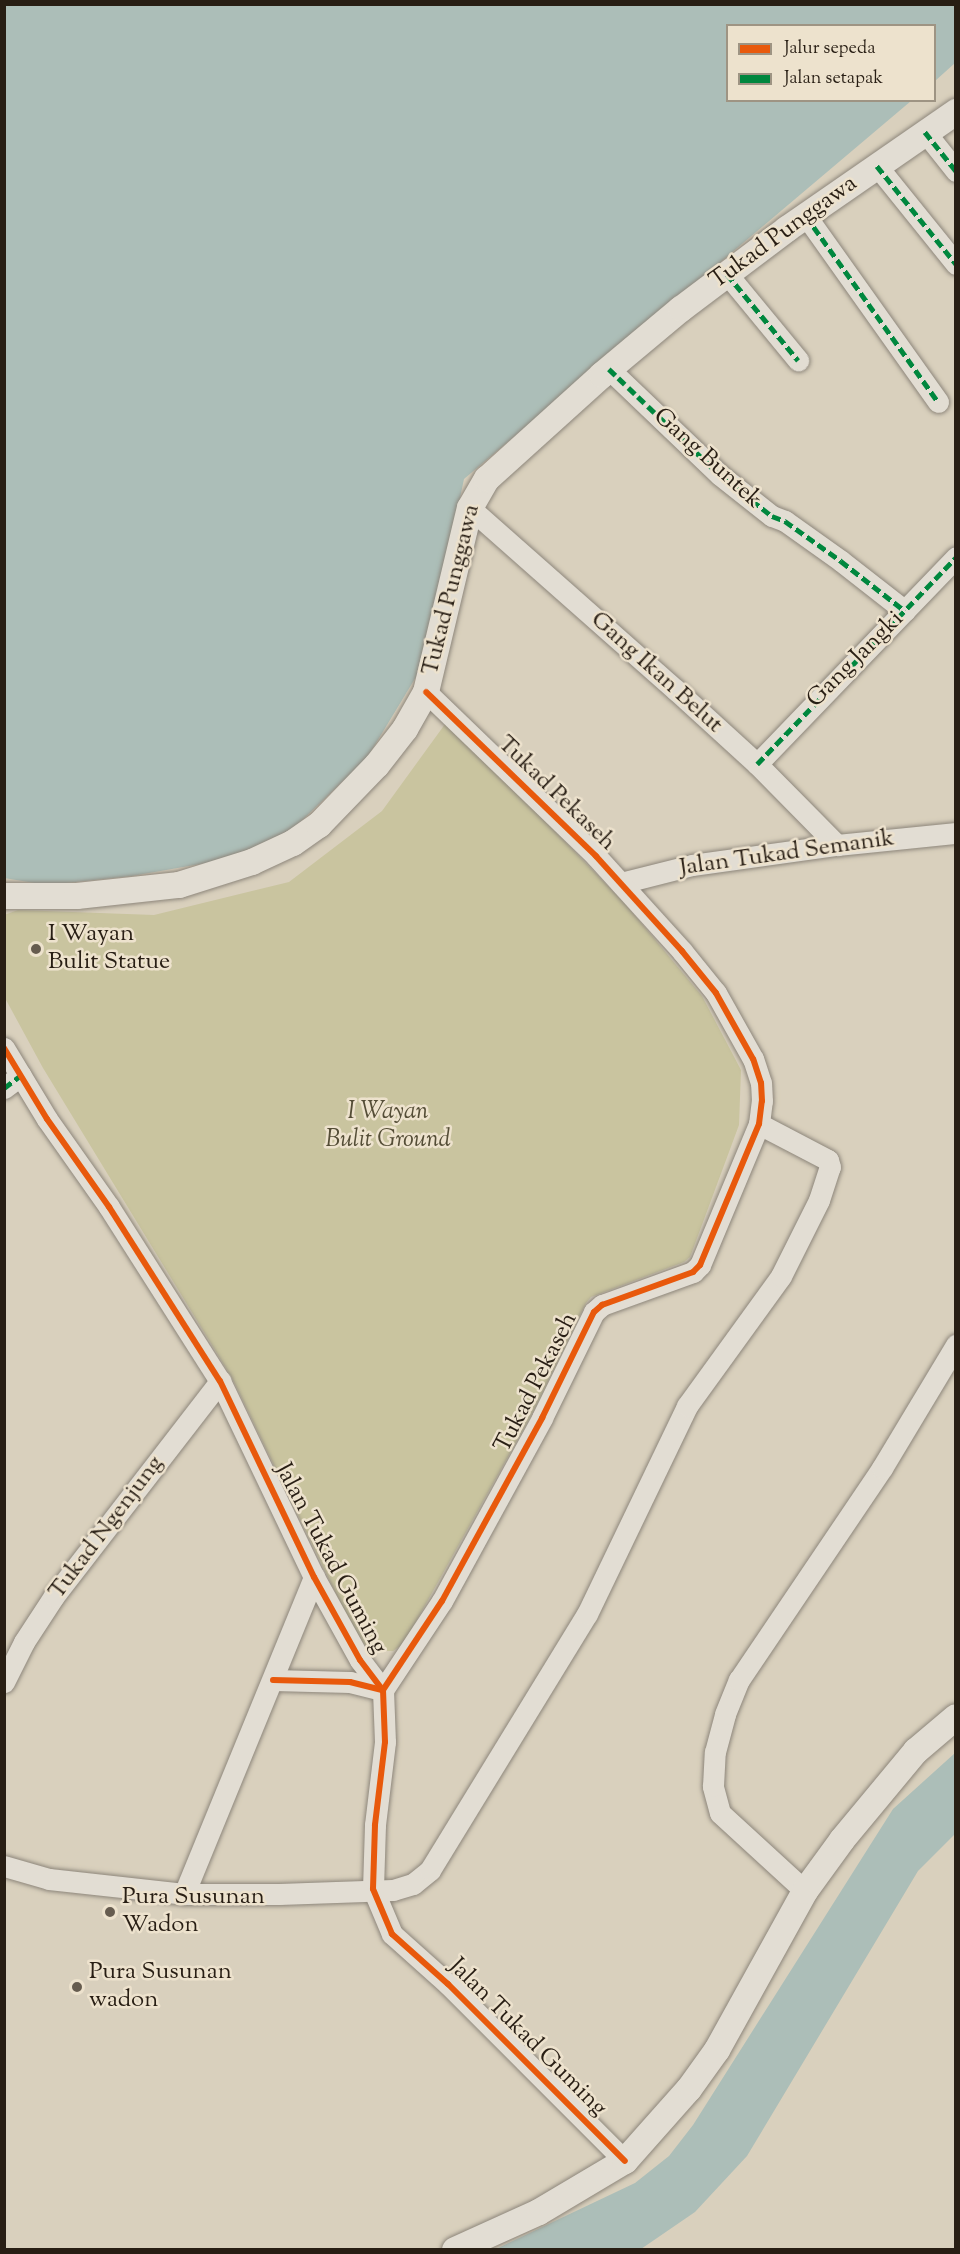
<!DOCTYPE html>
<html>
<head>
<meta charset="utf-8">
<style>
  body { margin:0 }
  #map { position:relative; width:960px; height:2254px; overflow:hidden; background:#d9d0bd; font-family:"Sorts Mill Goudy",serif }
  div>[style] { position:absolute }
  .green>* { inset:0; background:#c9c49f }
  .water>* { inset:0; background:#acbeb8 }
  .roads { filter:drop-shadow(0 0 2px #8d867b) drop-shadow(0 0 2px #8d867b) }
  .minor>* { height:21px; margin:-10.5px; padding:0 10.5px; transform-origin:10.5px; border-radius:10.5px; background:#e2ddd3 }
  .tertiary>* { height:26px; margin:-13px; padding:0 13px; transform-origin:13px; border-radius:13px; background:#e2ddd3 }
  .quiet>* { height:4.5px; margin-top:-2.25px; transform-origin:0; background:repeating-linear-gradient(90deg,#00873e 0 9px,transparent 0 13.5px) }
  .cycleway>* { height:6px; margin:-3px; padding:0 3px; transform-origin:3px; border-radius:3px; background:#e8590c }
  .dots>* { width:16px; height:16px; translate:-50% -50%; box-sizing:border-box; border:3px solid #ede2cd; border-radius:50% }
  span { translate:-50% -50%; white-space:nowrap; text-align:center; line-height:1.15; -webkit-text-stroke:5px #ede2cd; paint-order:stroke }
  .street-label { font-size:24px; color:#281e14 }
  .poi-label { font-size:24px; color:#281e14 }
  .left { translate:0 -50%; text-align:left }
  .park-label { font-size:24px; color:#544d36; font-style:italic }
  .frame { position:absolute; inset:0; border:6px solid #281e14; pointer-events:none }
  .legend { position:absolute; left:726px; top:24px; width:210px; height:78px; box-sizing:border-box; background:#ede2cd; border:2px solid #9e9483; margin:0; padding:8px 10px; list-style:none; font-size:18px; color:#281e14 }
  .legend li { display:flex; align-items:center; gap:12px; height:30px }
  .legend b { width:30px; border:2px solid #9e9483 }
</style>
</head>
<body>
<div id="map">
  <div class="green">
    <i style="clip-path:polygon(448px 720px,627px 906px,702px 996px,741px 1070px,739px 1125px,690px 1257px,684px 1262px,591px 1297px,586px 1303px,533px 1412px,404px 1643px,393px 1651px,376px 1651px,364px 1644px,351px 1625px,232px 1378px,43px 1068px,5px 998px,4px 915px,18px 910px,154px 915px,289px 882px,382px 811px)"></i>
  </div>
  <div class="water">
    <i style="clip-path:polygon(4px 5px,955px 5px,955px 63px,935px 81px,934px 26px,728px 26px,728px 100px,911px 101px,464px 479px,425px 662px,367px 758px,269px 852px,132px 876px,47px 885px,4px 878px)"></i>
    <i style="clip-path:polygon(955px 1753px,955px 1834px,918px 1871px,747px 2156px,695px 2212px,641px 2249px,496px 2249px,635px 2183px,669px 2156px,693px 2125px,893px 1809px)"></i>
  </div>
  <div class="roads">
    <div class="minor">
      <i style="left:925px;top:132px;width:50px;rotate:51.5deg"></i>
      <i style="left:877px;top:166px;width:126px;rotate:51.1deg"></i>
      <i style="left:806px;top:216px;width:228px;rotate:54.6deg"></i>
      <i style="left:727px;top:274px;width:112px;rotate:50.5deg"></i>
      <i style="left:609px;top:369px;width:153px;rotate:43.7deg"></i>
      <i style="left:720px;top:475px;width:66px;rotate:38.3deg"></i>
      <i style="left:772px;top:516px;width:14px;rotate:21deg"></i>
      <i style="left:785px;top:521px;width:69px;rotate:35.5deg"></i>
      <i style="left:841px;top:561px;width:81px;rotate:38deg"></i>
      <i style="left:470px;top:508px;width:275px;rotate:41.5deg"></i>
      <i style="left:676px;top:690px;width:110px;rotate:42.4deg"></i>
      <i style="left:757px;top:764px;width:114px;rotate:45.4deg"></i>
      <i style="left:757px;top:764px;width:287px;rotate:-46.1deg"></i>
      <i style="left:621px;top:883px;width:73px;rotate:-14.2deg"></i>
      <i style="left:692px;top:865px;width:146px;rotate:-7.9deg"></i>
      <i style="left:837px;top:845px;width:120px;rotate:-5.8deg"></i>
      <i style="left:4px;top:1048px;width:83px;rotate:58.8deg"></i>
      <i style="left:47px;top:1119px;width:108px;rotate:54.8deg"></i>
      <i style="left:109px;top:1207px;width:206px;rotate:57.5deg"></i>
      <i style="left:220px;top:1381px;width:217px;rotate:64.4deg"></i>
      <i style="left:314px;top:1577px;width:95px;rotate:61deg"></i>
      <i style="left:360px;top:1660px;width:38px;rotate:53deg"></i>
      <i style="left:383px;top:1690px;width:52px;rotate:87.8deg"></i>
      <i style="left:385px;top:1742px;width:84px;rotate:96.9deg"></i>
      <i style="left:375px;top:1825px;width:64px;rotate:91.8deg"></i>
      <i style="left:373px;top:1889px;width:49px;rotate:67.1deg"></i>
      <i style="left:392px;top:1934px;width:75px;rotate:41.8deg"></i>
      <i style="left:448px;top:1984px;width:250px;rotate:45deg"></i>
      <i style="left:4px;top:1088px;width:21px;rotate:-37deg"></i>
      <i style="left:273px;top:1680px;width:77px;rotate:1.5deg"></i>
      <i style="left:350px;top:1682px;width:34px;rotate:14deg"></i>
      <i style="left:383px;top:1690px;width:107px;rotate:-56.5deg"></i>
      <i style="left:442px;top:1601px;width:209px;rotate:-61.3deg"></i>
      <i style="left:542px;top:1418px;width:118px;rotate:-63.9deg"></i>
      <i style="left:594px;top:1312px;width:11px;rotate:-41deg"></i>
      <i style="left:602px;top:1305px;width:97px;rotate:-19.9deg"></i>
      <i style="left:693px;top:1272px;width:10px;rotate:-45deg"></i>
      <i style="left:700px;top:1265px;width:153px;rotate:-67.3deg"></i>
      <i style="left:759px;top:1124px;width:23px;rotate:-83deg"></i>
      <i style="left:762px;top:1101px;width:18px;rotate:-93deg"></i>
      <i style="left:761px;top:1083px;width:25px;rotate:-108deg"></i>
      <i style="left:753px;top:1059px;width:76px;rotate:-119.3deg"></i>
      <i style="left:716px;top:993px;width:54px;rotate:-129deg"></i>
      <i style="left:682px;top:951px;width:128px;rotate:-132.2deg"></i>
      <i style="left:596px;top:856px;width:236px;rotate:-136deg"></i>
      <i style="left:4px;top:1682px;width:45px;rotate:-63.4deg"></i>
      <i style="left:24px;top:1642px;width:55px;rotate:-56.9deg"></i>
      <i style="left:54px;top:1596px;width:272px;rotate:-52.3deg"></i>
      <i style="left:4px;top:1866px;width:47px;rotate:16.1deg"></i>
      <i style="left:49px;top:1879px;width:136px;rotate:6.3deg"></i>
      <i style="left:184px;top:1894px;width:95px"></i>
      <i style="left:279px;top:1894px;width:114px;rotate:-2deg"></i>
      <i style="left:393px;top:1890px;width:21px;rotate:-17deg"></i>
      <i style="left:413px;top:1884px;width:22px;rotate:-39deg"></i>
      <i style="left:430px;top:1870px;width:300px;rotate:-58.5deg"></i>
      <i style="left:587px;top:1614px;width:231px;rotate:-64.3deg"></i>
      <i style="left:687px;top:1406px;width:160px;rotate:-54.1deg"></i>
      <i style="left:781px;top:1276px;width:85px;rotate:-63.4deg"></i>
      <i style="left:819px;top:1200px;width:35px;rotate:-72deg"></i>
      <i style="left:830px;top:1167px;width:7px;rotate:-106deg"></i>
      <i style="left:828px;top:1160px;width:78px;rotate:-152.4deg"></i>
      <i style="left:805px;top:1891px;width:115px;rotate:-137.5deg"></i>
      <i style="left:720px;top:1813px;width:28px;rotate:-105deg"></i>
      <i style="left:713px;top:1786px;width:34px;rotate:-87deg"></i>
      <i style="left:715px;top:1752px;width:39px;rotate:-75deg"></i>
      <i style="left:725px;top:1714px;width:37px;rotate:-68deg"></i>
      <i style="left:739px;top:1680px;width:256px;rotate:-56deg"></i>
      <i style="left:882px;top:1468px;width:144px;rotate:-59deg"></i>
      <i style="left:184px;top:1894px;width:343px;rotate:-67.7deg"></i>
    </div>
    <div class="tertiary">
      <i style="left:4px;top:896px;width:73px"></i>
      <i style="left:77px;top:896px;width:103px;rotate:-6.2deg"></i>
      <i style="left:179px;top:885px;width:77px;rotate:-17.5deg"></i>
      <i style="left:252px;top:862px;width:45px;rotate:-24.9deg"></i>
      <i style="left:293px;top:843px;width:32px;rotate:-35deg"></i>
      <i style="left:319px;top:825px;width:83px;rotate:-46deg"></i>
      <i style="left:377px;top:765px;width:46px;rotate:-52.1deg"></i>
      <i style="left:405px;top:729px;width:43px;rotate:-60.4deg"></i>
      <i style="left:426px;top:692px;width:189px;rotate:-76.6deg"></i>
      <i style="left:470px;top:508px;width:34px;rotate:-60deg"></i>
      <i style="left:487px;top:479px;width:155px;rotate:-42.1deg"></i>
      <i style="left:602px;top:375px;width:103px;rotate:-39.9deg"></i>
      <i style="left:681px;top:309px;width:133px;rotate:-37deg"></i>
      <i style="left:787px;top:229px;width:206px;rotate:-34.7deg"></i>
      <i style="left:455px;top:2250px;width:92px;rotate:-24.3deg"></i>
      <i style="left:539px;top:2212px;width:100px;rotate:-30.7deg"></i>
      <i style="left:625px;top:2161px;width:96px;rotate:-48.4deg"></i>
      <i style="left:689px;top:2089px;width:48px;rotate:-54.3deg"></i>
      <i style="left:717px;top:2050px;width:182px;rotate:-61deg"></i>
      <i style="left:805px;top:1891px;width:63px;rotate:-54deg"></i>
      <i style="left:842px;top:1840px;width:116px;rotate:-50.3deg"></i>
      <i style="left:916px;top:1751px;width:52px;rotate:-40.4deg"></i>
    </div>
  </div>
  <div class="quiet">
    <i style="left:925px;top:132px;width:50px;rotate:51.5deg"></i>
    <i style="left:877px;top:166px;width:126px;rotate:51.1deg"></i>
    <i style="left:806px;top:216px;width:228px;rotate:54.6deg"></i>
    <i style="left:727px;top:274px;width:112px;rotate:50.5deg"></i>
    <i style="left:609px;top:369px;width:153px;rotate:43.7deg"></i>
    <i style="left:720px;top:475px;width:66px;rotate:38.3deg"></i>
    <i style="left:772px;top:516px;width:14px;rotate:21deg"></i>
    <i style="left:785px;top:521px;width:69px;rotate:35.5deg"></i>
    <i style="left:841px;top:561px;width:81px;rotate:38deg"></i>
    <i style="left:757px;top:764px;width:287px;rotate:-46.1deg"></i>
    <i style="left:4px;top:1088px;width:21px;rotate:-37deg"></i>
  </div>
  <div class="cycleway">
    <i style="left:4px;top:1048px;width:83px;rotate:58.8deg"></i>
    <i style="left:47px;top:1119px;width:108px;rotate:54.8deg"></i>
    <i style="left:109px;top:1207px;width:206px;rotate:57.5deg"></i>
    <i style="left:220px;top:1381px;width:217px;rotate:64.4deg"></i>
    <i style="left:314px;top:1577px;width:95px;rotate:61deg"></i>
    <i style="left:360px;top:1660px;width:38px;rotate:53deg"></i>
    <i style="left:383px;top:1690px;width:52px;rotate:87.8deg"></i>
    <i style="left:385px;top:1742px;width:84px;rotate:96.9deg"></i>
    <i style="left:375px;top:1825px;width:64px;rotate:91.8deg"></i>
    <i style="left:373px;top:1889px;width:49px;rotate:67.1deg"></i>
    <i style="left:392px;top:1934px;width:75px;rotate:41.8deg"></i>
    <i style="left:448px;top:1984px;width:250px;rotate:45deg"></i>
    <i style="left:273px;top:1680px;width:77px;rotate:1.5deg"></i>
    <i style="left:350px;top:1682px;width:34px;rotate:14deg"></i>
    <i style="left:383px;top:1690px;width:107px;rotate:-56.5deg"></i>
    <i style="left:442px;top:1601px;width:209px;rotate:-61.3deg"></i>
    <i style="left:542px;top:1418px;width:118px;rotate:-63.9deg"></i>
    <i style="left:594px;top:1312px;width:11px;rotate:-41deg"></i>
    <i style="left:602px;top:1305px;width:97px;rotate:-19.9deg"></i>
    <i style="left:693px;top:1272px;width:10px;rotate:-45deg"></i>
    <i style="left:700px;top:1265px;width:153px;rotate:-67.3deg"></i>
    <i style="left:759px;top:1124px;width:23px;rotate:-83deg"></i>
    <i style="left:762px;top:1101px;width:18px;rotate:-93deg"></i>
    <i style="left:761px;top:1083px;width:25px;rotate:-108deg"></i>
    <i style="left:753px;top:1059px;width:76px;rotate:-119.3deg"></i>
    <i style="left:716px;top:993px;width:54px;rotate:-129deg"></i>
    <i style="left:682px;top:951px;width:128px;rotate:-132.2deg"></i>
    <i style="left:596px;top:856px;width:236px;rotate:-136deg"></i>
  </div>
  <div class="dots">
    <i style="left:36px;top:949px;background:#665c4f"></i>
    <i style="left:110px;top:1912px;background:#665c4f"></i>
    <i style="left:77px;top:1987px;background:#665c4f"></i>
  </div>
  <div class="street-label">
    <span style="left:784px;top:233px;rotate:-36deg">Tukad Punggawa</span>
    <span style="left:707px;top:459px;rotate:42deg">Gang Buntek</span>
    <span style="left:452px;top:590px;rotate:-76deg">Tukad Punggawa</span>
    <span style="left:856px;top:660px;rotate:-45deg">Gang Jangki</span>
    <span style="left:656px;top:673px;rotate:42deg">Gang Ikan Belut</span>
    <span style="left:556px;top:794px;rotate:44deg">Tukad Pekaseh</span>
    <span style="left:787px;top:854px;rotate:-8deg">Jalan Tukad Semanik</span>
    <span style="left:537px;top:1383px;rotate:-63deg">Tukad Pekaseh</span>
    <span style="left:107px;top:1528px;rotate:-53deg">Tukad Ngenjung</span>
    <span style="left:330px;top:1559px;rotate:62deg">Jalan Tukad Guming</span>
    <span style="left:527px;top:2038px;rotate:45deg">Jalan Tukad Guming</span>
  </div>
  <div class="poi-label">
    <span class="left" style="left:48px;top:949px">I Wayan<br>Bulit Statue</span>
    <span class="left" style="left:122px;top:1912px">Pura Susunan<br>Wadon</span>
    <span class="left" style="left:89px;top:1987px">Pura Susunan<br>wadon</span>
  </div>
  <div class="park-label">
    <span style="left:388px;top:1127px">I Wayan<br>Bulit Ground</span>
  </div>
  <div class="frame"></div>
  <ul class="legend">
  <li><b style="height:8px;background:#e8590c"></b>Jalur sepeda</li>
  <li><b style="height:8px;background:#00873e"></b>Jalan setapak</li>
  </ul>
</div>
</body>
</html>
